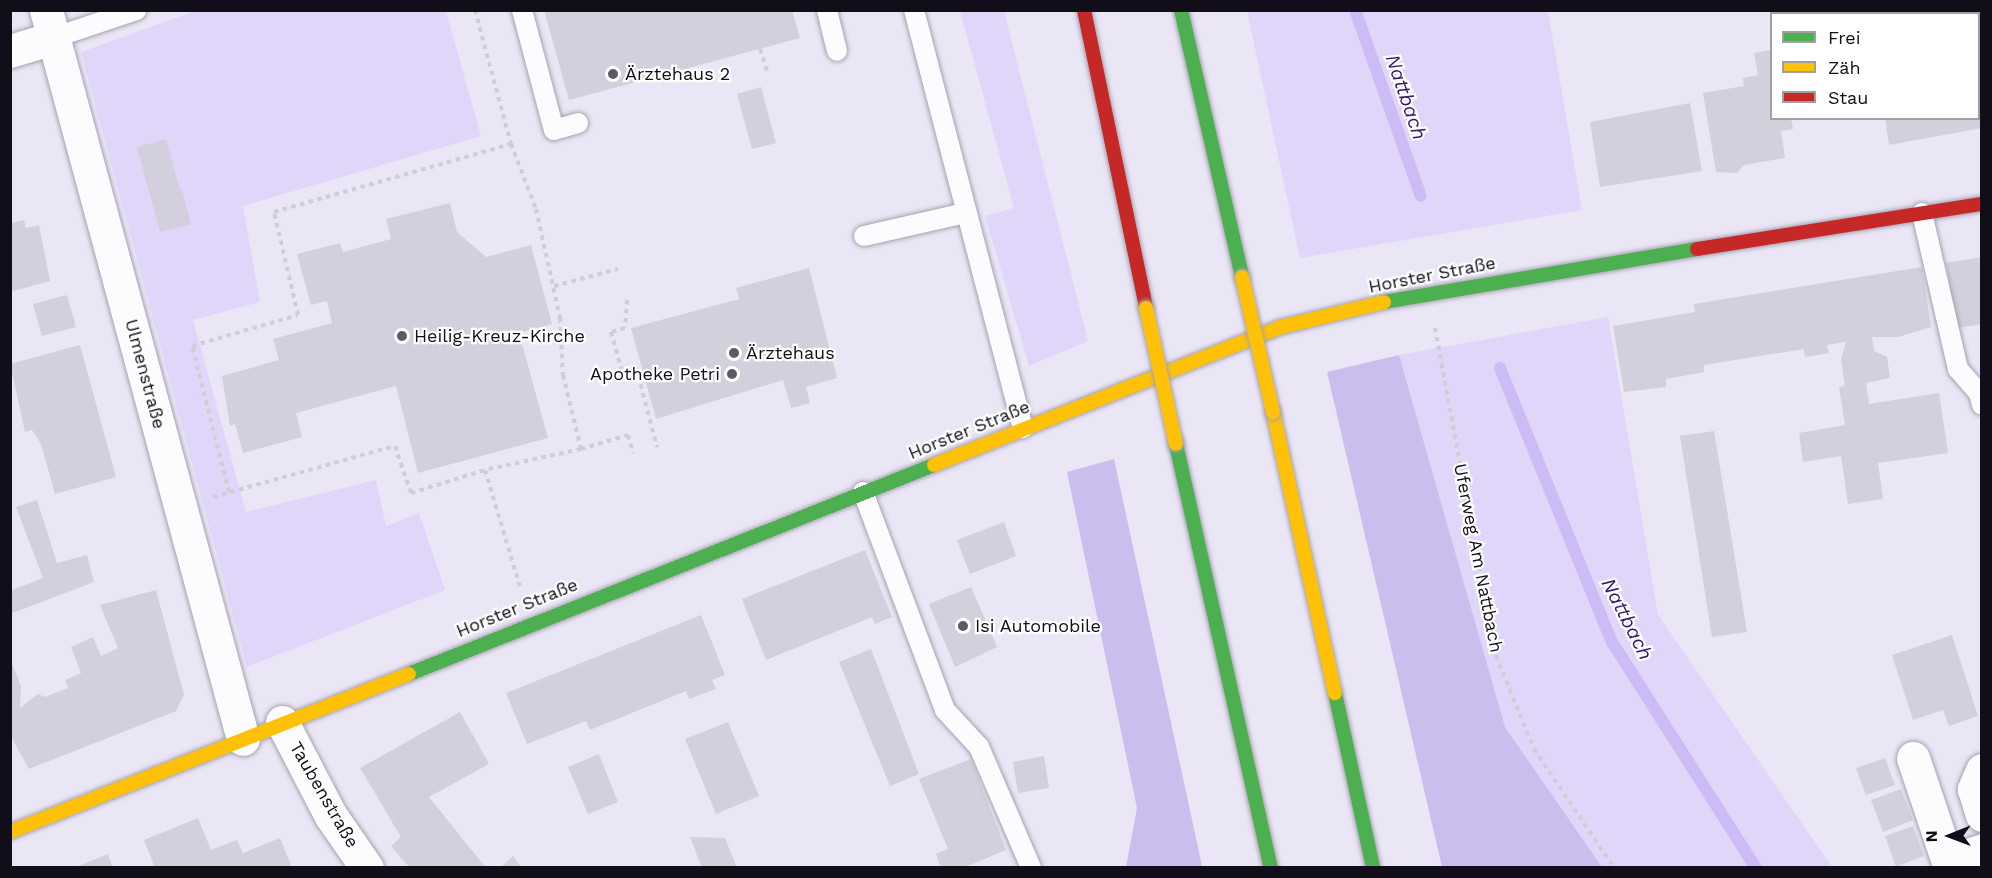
<!DOCTYPE html>
<html>
<head>
<meta charset="utf-8">
<style>
  body { margin:0 }
  #map { position:relative; width:1992px; height:878px; overflow:hidden; background:#eae6f6; font-family:"Work Sans",sans-serif }
  div>[style] { position:absolute }
  .green>* { inset:0; background:#e0d6f9 }
  .forest>* { inset:0; background:#cbbded }
  .stream>* { height:12px; margin:-6px; padding:0 6px; transform-origin:6px; border-radius:6px; background:#cdbbf5 }
  .building>* { inset:0; background:#d3cfdd }
  .path>* { height:4px; margin-top:-2px; transform-origin:0; background:repeating-linear-gradient(90deg,#cfced2 0 4.5px,transparent 0 9px) }
  .roads { filter:drop-shadow(0 0 2px #a6a3b0) drop-shadow(0 0 2px #a6a3b0) }
  .lane>* { height:20px; margin:-10px; padding:0 10px; transform-origin:10px; border-radius:10px; background:#fcfbfe }
  .street>* { height:33px; margin:-16.5px; padding:0 16.5px; transform-origin:16.5px; border-radius:16.5px; background:#fcfbfe }
  .fast>* { height:14px; margin:-7px; padding:0 7px; transform-origin:7px; border-radius:7px; background:#4caf50 }
  .slow>* { height:14px; margin:-7px; padding:0 7px; transform-origin:7px; border-radius:7px; background:#ffc107 }
  .jam>* { height:14px; margin:-7px; padding:0 7px; transform-origin:7px; border-radius:7px; background:#c62828 }
  .bridges { filter:drop-shadow(0 0 2px #a6a3b0) drop-shadow(0 0 2px #a6a3b0) }
  .slow-bridge>* { height:14px; margin:-7px; padding:0 7px; transform-origin:7px; border-radius:7px; background:#ffc107 }
  .dots>* { width:16px; height:16px; translate:-50% -50%; box-sizing:border-box; border:3px solid #fff; border-radius:50% }
  span { translate:-50% -50%; white-space:nowrap; text-align:center; line-height:1.15; -webkit-text-stroke:4.5px #fff; paint-order:stroke }
  .poi-label { font-size:18px; color:#110d19 }
  .left { translate:0 -50%; text-align:left }
  .right { translate:-100% -50%; text-align:right }
  .street-label { font-size:18px; color:#110d19 }
  .water-label { font-size:20px; color:#381067; font-style:italic }
  .frame { position:absolute; inset:0; border:12px solid #110d19; pointer-events:none }
  .legend { position:absolute; left:1770px; top:12px; width:210px; height:108px; box-sizing:border-box; background:#fff; border:2px solid #a09ea3; margin:0; padding:8px 10px; list-style:none; font-size:18px; color:#110d19 }
  .legend li { display:flex; align-items:center; gap:12px; height:30px }
  .legend b { width:30px; border:2px solid #a09ea3 }
  .north { position:absolute; left:1920px; top:806px; width:60px; height:60px; -webkit-text-stroke:4px #fff; paint-order:stroke; rotate:269deg; font-size:16px; font-weight:700; line-height:24px; text-align:center; color:#110d19 }
  .north::after { content:''; display:block; margin:auto; width:21px; height:27px; background:#110d19; clip-path:polygon(50% 0,100% 100%,50% 72%,0 100%) }
</style>
</head>
<body>
<div id="map">
  <div class="green">
    <i style="clip-path:polygon(195px 11px,446px 11px,481px 136px,243px 206px,260px 302px,193px 320px,246px 512px,376px 480px,386px 526px,419px 513px,445px 590px,247px 667px,81px 52px)"></i>
    <i style="clip-path:polygon(960px 11px,1004px 11px,1088px 341px,1029px 366px,985px 216px,1014px 208px)"></i>
    <i style="clip-path:polygon(1247px 11px,1548px 11px,1582px 210px,1300px 258px)"></i>
    <i style="clip-path:polygon(1608px 317px,1658px 615px,1832px 867px,1602px 867px,1505px 727px,1399px 355px)"></i>
  </div>
  <div class="forest">
    <i style="clip-path:polygon(1399px 355px,1505px 727px,1602px 867px,1442px 867px,1327px 372px)"></i>
    <i style="clip-path:polygon(1114px 459px,1199px 852px,1202px 867px,1126px 867px,1137px 808px,1067px 472px)"></i>
  </div>
  <div class="stream">
    <i style="left:1355px;top:10px;width:197px;rotate:70.5deg"></i>
    <i style="left:1500px;top:368px;width:296px;rotate:67.8deg"></i>
    <i style="left:1612px;top:642px;width:268px;rotate:57.5deg"></i>
  </div>
  <div class="building">
    <i style="clip-path:polygon(544px 10px,792px 10px,800px 38px,569px 100px)"></i>
    <i style="clip-path:polygon(1772px 50px,1772px 118px,1791px 118px,1793px 129px,1781px 131px,1785px 158px,1744px 165px,1737px 173px,1716px 172px,1703px 93px,1744px 86px,1743px 78px,1758px 75px,1754px 53px)"></i>
    <i style="clip-path:polygon(1982px 61px,1982px 128px,1889px 145px,1885px 118px,1978px 118px)"></i>
    <i style="clip-path:polygon(761px 87px,776px 143px,752px 149px,737px 94px)"></i>
    <i style="clip-path:polygon(1690px 103px,1702px 171px,1600px 187px,1590px 122px)"></i>
    <i style="clip-path:polygon(166px 139px,180px 190px,153px 198px,182px 190px,191px 224px,160px 232px,137px 147px)"></i>
    <i style="clip-path:polygon(450px 203px,457px 232px,486px 257px,531px 245px,552px 324px,519px 333px,548px 438px,418px 473px,396px 386px,296px 413px,302px 437px,243px 453px,235px 424px,230px 426px,222px 376px,279px 360px,273px 339px,332px 323px,327px 301px,311px 305px,297px 254px,340px 243px,343px 252px,391px 239px,386px 219px)"></i>
    <i style="clip-path:polygon(24px 220px,26px 228px,39px 225px,50px 281px,10px 292px,10px 223px)"></i>
    <i style="clip-path:polygon(1982px 257px,1982px 324px,1957px 328px,1946px 263px)"></i>
    <i style="clip-path:polygon(1922px 267px,1931px 327px,1898px 337px,1872px 337px,1874px 351px,1887px 357px,1890px 378px,1866px 383px,1869px 404px,1939px 393px,1948px 453px,1878px 463px,1883px 499px,1848px 504px,1841px 456px,1803px 462px,1799px 433px,1845px 425px,1839px 387px,1845px 386px,1841px 359px,1846px 342px,1827px 345px,1829px 353px,1805px 357px,1804px 349px,1704px 365px,1704px 372px,1666px 379px,1666px 387px,1624px 392px,1613px 326px,1695px 312px,1694px 304px)"></i>
    <i style="clip-path:polygon(809px 268px,837px 378px,806px 387px,810px 403px,791px 408px,783px 380px,656px 419px,631px 328px,739px 299px,736px 288px)"></i>
    <i style="clip-path:polygon(67px 295px,76px 327px,42px 336px,33px 304px)"></i>
    <i style="clip-path:polygon(80px 345px,116px 477px,55px 494px,41px 444px,32px 430px,25px 432px,10px 364px)"></i>
    <i style="clip-path:polygon(1714px 431px,1747px 632px,1712px 637px,1680px 436px)"></i>
    <i style="clip-path:polygon(37px 500px,57px 563px,87px 555px,94px 582px,10px 614px,10px 591px,43px 578px,16px 507px)"></i>
    <i style="clip-path:polygon(1004px 522px,1016px 556px,970px 574px,957px 540px)"></i>
    <i style="clip-path:polygon(865px 550px,892px 617px,875px 624px,872px 617px,766px 660px,742px 599px)"></i>
    <i style="clip-path:polygon(971px 587px,997px 647px,955px 667px,929px 604px)"></i>
    <i style="clip-path:polygon(156px 590px,184px 695px,176px 711px,29px 769px,10px 735px,10px 659px,21px 686px,20px 708px,38px 694px,45px 697px,68px 688px,65px 680px,81px 673px,71px 647px,93px 637px,101px 656px,118px 648px,100px 605px)"></i>
    <i style="clip-path:polygon(701px 615px,725px 675px,712px 680px,716px 689px,689px 699px,686px 691px,590px 730px,586px 721px,527px 744px,506px 693px)"></i>
    <i style="clip-path:polygon(1952px 635px,1978px 716px,1949px 726px,1943px 710px,1913px 720px,1892px 655px)"></i>
    <i style="clip-path:polygon(871px 649px,919px 774px,890px 786px,839px 662px)"></i>
    <i style="clip-path:polygon(460px 712px,489px 764px,429px 797px,486px 868px,410px 868px,391px 846px,401px 837px,360px 768px)"></i>
    <i style="clip-path:polygon(728px 722px,759px 796px,716px 814px,685px 739px)"></i>
    <i style="clip-path:polygon(599px 754px,618px 802px,588px 814px,568px 767px)"></i>
    <i style="clip-path:polygon(1044px 756px,1049px 788px,1018px 793px,1013px 762px)"></i>
    <i style="clip-path:polygon(1885px 758px,1895px 785px,1866px 795px,1856px 768px)"></i>
    <i style="clip-path:polygon(971px 759px,1006px 850px,963px 868px,941px 868px,936px 854px,948px 849px,919px 779px)"></i>
    <i style="clip-path:polygon(1901px 789px,1913px 820px,1883px 832px,1871px 800px)"></i>
    <i style="clip-path:polygon(198px 818px,211px 850px,237px 840px,243px 853px,280px 838px,292px 868px,155px 868px,144px 840px)"></i>
    <i style="clip-path:polygon(1913px 826px,1924px 856px,1896px 867px,1885px 836px)"></i>
    <i style="clip-path:polygon(690px 837px,725px 838px,737px 868px,702px 868px)"></i>
    <i style="clip-path:polygon(108px 854px,113px 868px,76px 868px,76px 867px)"></i>
    <i style="clip-path:polygon(513px 856px,522px 868px,500px 868px)"></i>
  </div>
  <div class="path">
    <i style="left:475px;top:10px;width:139px;rotate:75deg"></i>
    <i style="left:511px;top:144px;width:70px;rotate:69deg"></i>
    <i style="left:536px;top:209px;width:112px;rotate:77.6deg"></i>
    <i style="left:560px;top:318px;width:57px;rotate:87deg"></i>
    <i style="left:563px;top:375px;width:76px;rotate:76.3deg"></i>
    <i style="left:581px;top:449px;width:98px;rotate:167.7deg"></i>
    <i style="left:760px;top:49px;width:23px;rotate:72deg"></i>
    <i style="left:554px;top:286px;width:66px;rotate:-14.9deg"></i>
    <i style="left:627px;top:300px;width:28px;rotate:94deg"></i>
    <i style="left:625px;top:328px;width:15px;rotate:164deg"></i>
    <i style="left:611px;top:332px;width:41px;rotate:74.2deg"></i>
    <i style="left:622px;top:371px;width:15px;rotate:-16deg"></i>
    <i style="left:636px;top:367px;width:83px;rotate:75.3deg"></i>
    <i style="left:1435px;top:328px;width:334px;rotate:79.5deg"></i>
    <i style="left:1496px;top:656px;width:100px;rotate:67.8deg"></i>
    <i style="left:1534px;top:749px;width:143px;rotate:56.1deg"></i>
    <i style="left:581px;top:449px;width:49px;rotate:-16.6deg"></i>
    <i style="left:628px;top:435px;width:19px;rotate:74deg"></i>
    <i style="left:229px;top:492px;width:151px;rotate:-104.2deg"></i>
    <i style="left:192px;top:346px;width:110px;rotate:-16.3deg"></i>
    <i style="left:298px;top:315px;width:106px;rotate:-103.1deg"></i>
    <i style="left:274px;top:212px;width:247px;rotate:-16deg"></i>
    <i style="left:213px;top:497px;width:189px;rotate:-15.7deg"></i>
    <i style="left:395px;top:446px;width:50px;rotate:71.2deg"></i>
    <i style="left:411px;top:493px;width:77px;rotate:-17.3deg"></i>
    <i style="left:485px;top:470px;width:125px;rotate:73.3deg"></i>
  </div>
  <div class="roads">
    <div class="lane">
      <i style="left:522px;top:10px;width:124px;rotate:75.1deg"></i>
      <i style="left:554px;top:130px;width:25px;rotate:-16deg"></i>
      <i style="left:827px;top:10px;width:42px;rotate:76.3deg"></i>
      <i style="left:914px;top:10px;width:432px;rotate:75.4deg"></i>
      <i style="left:53px;top:38px;width:88px;rotate:-18.6deg"></i>
      <i style="left:1922px;top:213px;width:160px;rotate:77deg"></i>
      <i style="left:1958px;top:369px;width:32px;rotate:49deg"></i>
      <i style="left:1979px;top:393px;width:12px;rotate:76deg"></i>
      <i style="left:864px;top:236px;width:104px;rotate:-12.8deg"></i>
      <i style="left:863px;top:492px;width:233px;rotate:69.4deg"></i>
      <i style="left:945px;top:710px;width:50px;rotate:47.4deg"></i>
      <i style="left:979px;top:747px;width:132px;rotate:66.7deg"></i>
    </div>
    <div class="street">
      <i style="left:46px;top:10px;width:755px;rotate:74.88deg"></i>
      <i style="left:10px;top:51px;width:45px;rotate:-16.8deg"></i>
      <i style="left:282px;top:722px;width:106px;rotate:62.5deg"></i>
      <i style="left:331px;top:816px;width:63px;rotate:55.3deg"></i>
      <i style="left:1913px;top:758px;width:110px;rotate:71.4deg"></i>
      <i style="left:1948px;top:862px;width:36px;rotate:-19deg"></i>
      <i style="left:1982px;top:770px;width:21px;rotate:113deg"></i>
      <i style="left:1974px;top:789px;width:27px;rotate:73deg"></i>
    </div>
    <div class="fast">
      <i style="left:1181px;top:10px;width:274px;rotate:77.1deg"></i>
      <i style="left:1384px;top:302px;width:317px;rotate:-9.6deg"></i>
      <i style="left:1176px;top:444px;width:435px;rotate:77.4deg"></i>
      <i style="left:409px;top:674px;width:565px;rotate:-21.71deg"></i>
      <i style="left:1335px;top:693px;width:179px;rotate:77.7deg"></i>
    </div>
    <div class="slow">
      <i style="left:1273px;top:412px;width:288px;rotate:77.6deg"></i>
      <i style="left:934px;top:465px;width:373px;rotate:-21.7deg"></i>
      <i style="left:1281px;top:327px;width:106px;rotate:-13.6deg"></i>
      <i style="left:10px;top:832px;width:429px;rotate:-21.6deg"></i>
    </div>
    <div class="jam">
      <i style="left:1084px;top:10px;width:304px;rotate:78.2deg"></i>
      <i style="left:1697px;top:249px;width:289px;rotate:-9deg"></i>
    </div>
  </div>
  <div class="bridges">
    <div class="slow-bridge">
      <i style="left:1242px;top:277px;width:139px;rotate:77.1deg"></i>
      <i style="left:1146px;top:308px;width:139px;rotate:77.6deg"></i>
    </div>
  </div>
  <div class="dots">
    <i style="left:613px;top:74px;background:#5d5966"></i>
    <i style="left:402px;top:336px;background:#5d5966"></i>
    <i style="left:734px;top:353px;background:#5d5966"></i>
    <i style="left:732px;top:374px;background:#5d5966"></i>
    <i style="left:963px;top:626px;background:#5d5966"></i>
  </div>
  <div class="poi-label">
    <span class="left" style="left:625px;top:74px">Ärztehaus 2</span>
    <span class="left" style="left:414px;top:336px">Heilig-Kreuz-Kirche</span>
    <span class="left" style="left:746px;top:353px">Ärztehaus</span>
    <span class="right" style="left:720px;top:374px">Apotheke Petri</span>
    <span class="left" style="left:975px;top:626px">Isi Automobile</span>
  </div>
  <div class="street-label">
    <span style="left:1432px;top:275px;rotate:-11deg">Horster Straße</span>
    <span style="left:145px;top:374px;rotate:75deg">Ulmenstraße</span>
    <span style="left:969px;top:430px;rotate:-22deg">Horster Straße</span>
    <span style="left:1478px;top:558px;rotate:79deg">Uferweg Am Nattbach</span>
    <span style="left:517px;top:608px;rotate:-22deg">Horster Straße</span>
    <span style="left:324px;top:795px;rotate:60deg">Taubenstraße</span>
  </div>
  <div class="water-label">
    <span style="left:1406px;top:97px;rotate:71deg">Nattbach</span>
    <span style="left:1627px;top:619px;rotate:63deg">Nattbach</span>
  </div>
  <div class="frame"></div>
  <ul class="legend">
  <li><b style="height:8px;background:#4caf50"></b>Frei</li>
  <li><b style="height:8px;background:#ffc107"></b>Zäh</li>
  <li><b style="height:8px;background:#c62828"></b>Stau</li>
  </ul>
  <div class="north">N</div>
</div>
</body>
</html>
